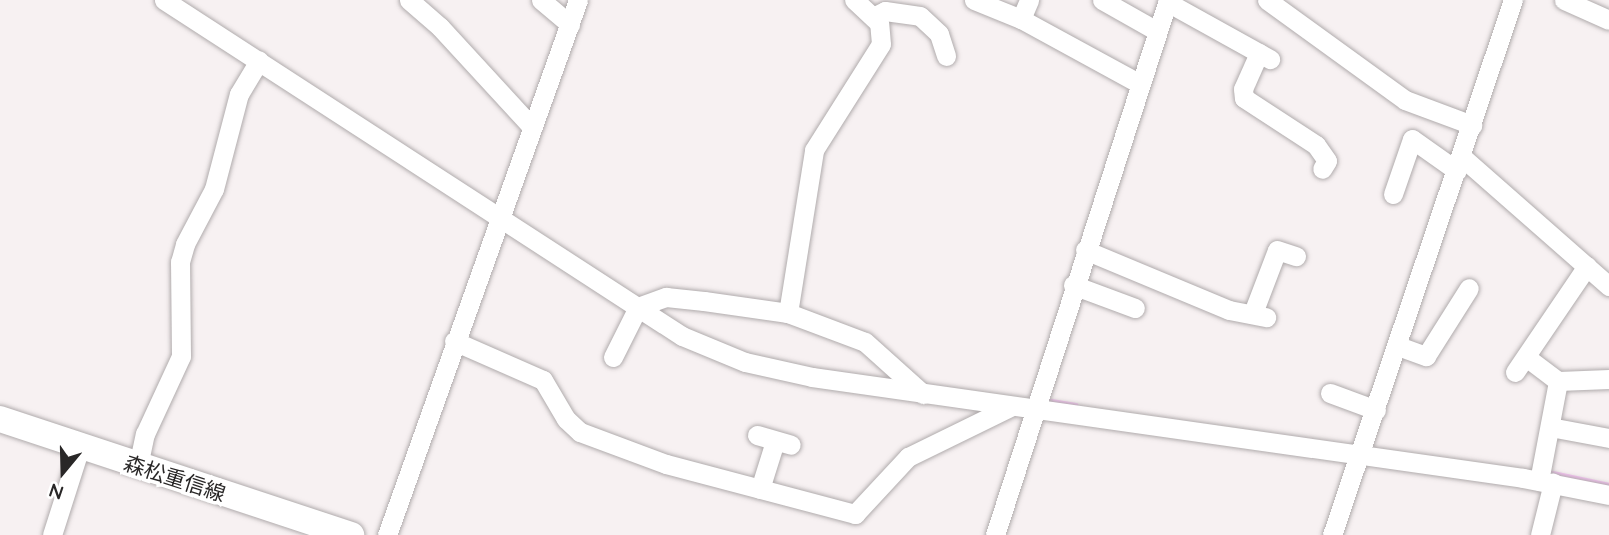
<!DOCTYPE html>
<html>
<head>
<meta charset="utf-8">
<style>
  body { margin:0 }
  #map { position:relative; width:1609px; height:535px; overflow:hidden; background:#f7f1f2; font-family:Quicksand,"Noto Sans JP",sans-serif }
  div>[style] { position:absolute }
  .stream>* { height:5px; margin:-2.5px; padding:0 2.5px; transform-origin:2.5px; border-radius:2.5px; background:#fac0f7 }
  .roads { filter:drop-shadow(0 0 2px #b0abac) drop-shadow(0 0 2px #b0abac) }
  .street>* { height:19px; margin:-9.5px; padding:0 9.5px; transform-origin:9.5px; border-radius:9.5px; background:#fff }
  .secondary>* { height:26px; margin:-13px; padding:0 13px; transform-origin:13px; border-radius:13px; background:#fff }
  span { translate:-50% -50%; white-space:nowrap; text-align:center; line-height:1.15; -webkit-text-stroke:7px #fff; paint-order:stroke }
  .street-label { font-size:21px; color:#292727 }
  .north { position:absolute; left:28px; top:437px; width:70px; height:70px; -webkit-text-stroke:5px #fff; paint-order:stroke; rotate:199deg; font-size:19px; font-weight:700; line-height:28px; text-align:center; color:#292727 }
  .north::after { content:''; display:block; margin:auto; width:24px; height:32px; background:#292727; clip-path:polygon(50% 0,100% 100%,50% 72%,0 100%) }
</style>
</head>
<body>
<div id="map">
  <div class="stream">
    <i style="left:1045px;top:400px;width:31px;rotate:9deg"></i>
    <i style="left:1548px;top:472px;width:62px;rotate:12deg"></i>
  </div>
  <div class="roads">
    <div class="street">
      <i style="left:164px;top:0;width:617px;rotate:32.97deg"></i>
      <i style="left:682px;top:336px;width:68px;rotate:22.4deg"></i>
      <i style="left:745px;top:362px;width:69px;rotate:12.6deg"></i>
      <i style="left:812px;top:377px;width:718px;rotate:8.08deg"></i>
      <i style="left:1523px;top:478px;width:88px;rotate:11.2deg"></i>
      <i style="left:409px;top:0;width:41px;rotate:41.1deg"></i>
      <i style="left:440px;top:27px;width:136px;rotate:47.4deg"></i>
      <i style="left:541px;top:0;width:38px;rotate:40deg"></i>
      <i style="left:974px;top:0;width:51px;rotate:22deg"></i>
      <i style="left:1021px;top:19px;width:136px;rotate:28.6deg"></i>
      <i style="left:1102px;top:0;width:63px;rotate:29.4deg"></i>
      <i style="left:1267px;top:0;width:170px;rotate:35.9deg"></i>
      <i style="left:1405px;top:100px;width:72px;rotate:20.5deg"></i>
      <i style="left:1564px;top:0;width:49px;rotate:24deg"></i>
      <i style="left:1167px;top:2px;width:118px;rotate:29deg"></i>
      <i style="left:873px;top:17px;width:13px;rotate:-27deg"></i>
      <i style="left:885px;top:11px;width:35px;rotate:8deg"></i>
      <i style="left:920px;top:16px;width:26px;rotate:43deg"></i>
      <i style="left:939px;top:34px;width:23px;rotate:72deg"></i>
      <i style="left:1021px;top:19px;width:21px;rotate:-67deg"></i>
      <i style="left:1259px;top:53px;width:39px;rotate:114deg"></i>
      <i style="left:1243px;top:89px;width:9px;rotate:84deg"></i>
      <i style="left:1244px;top:98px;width:86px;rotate:33.1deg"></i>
      <i style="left:1316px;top:145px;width:19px;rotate:55deg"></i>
      <i style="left:1327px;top:161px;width:9px;rotate:122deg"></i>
      <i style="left:1462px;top:157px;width:196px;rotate:41.3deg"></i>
      <i style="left:1393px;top:194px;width:58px;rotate:-70.9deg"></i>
      <i style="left:1412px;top:139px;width:55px;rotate:35.4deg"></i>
      <i style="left:1085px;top:250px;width:156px;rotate:22.6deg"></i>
      <i style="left:1229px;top:310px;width:38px;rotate:11deg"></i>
      <i style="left:1073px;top:285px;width:66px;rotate:20.4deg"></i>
      <i style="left:788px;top:313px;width:165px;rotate:-80.9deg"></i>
      <i style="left:814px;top:150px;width:125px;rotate:-57.7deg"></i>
      <i style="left:881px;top:44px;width:21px;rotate:-95deg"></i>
      <i style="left:879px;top:23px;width:34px;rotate:-137deg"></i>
      <i style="left:1253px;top:313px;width:67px;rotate:-69.1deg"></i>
      <i style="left:1277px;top:250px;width:20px;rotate:18deg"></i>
      <i style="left:454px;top:341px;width:97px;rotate:23.7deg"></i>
      <i style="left:543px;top:380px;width:45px;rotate:59.5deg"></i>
      <i style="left:566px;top:419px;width:19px;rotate:43deg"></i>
      <i style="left:580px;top:432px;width:92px;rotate:20.4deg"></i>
      <i style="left:666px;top:464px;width:196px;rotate:14.8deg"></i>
      <i style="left:855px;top:514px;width:78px;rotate:-47.1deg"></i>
      <i style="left:908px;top:457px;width:116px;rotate:-26.1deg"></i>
      <i style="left:1398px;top:346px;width:30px;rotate:20deg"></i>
      <i style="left:1426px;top:356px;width:80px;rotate:-57.7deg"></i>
      <i style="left:613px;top:357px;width:56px;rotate:-63.4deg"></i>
      <i style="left:638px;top:307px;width:30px;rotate:-20deg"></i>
      <i style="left:666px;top:297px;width:38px;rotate:6deg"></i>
      <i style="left:704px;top:301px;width:85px;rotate:8.1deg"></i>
      <i style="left:788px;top:313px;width:82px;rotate:20.6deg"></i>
      <i style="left:865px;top:342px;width:78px;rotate:41.9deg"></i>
      <i style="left:1526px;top:357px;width:40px;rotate:37deg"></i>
      <i style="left:1515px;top:372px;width:128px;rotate:-55.8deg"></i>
      <i style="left:1330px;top:393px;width:49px;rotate:20.3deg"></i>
      <i style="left:1550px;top:427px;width:60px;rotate:10.6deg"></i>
      <i style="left:757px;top:435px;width:35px;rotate:16deg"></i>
      <i style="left:138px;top:466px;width:33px;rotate:-78deg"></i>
      <i style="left:145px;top:434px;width:86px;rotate:-65.2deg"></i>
      <i style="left:181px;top:356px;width:94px;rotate:-90.6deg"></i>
      <i style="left:180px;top:262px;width:19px;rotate:-74deg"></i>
      <i style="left:185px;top:244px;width:62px;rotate:-62.2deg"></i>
      <i style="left:214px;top:189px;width:98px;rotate:-75.3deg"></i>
      <i style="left:239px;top:94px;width:39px;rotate:-59deg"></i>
      <i style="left:1539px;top:481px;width:102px;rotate:-79.2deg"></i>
      <i style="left:1558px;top:381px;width:51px;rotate:-2.2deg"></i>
      <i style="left:760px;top:489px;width:50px;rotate:-72.6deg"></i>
      <i style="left:52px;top:535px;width:92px;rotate:-72.3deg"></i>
      <i style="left:387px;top:535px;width:568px;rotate:-70.35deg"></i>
      <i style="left:995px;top:535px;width:562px;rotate:-72.08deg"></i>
      <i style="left:1332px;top:535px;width:565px;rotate:-71.31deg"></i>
      <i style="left:1540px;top:535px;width:54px;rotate:-76deg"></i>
    </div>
    <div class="secondary">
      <i style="left:0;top:419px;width:370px;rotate:18.3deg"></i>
    </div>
  </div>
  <div class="street-label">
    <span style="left:175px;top:478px;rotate:18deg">森松重信線</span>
  </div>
  <div class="north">N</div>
</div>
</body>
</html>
